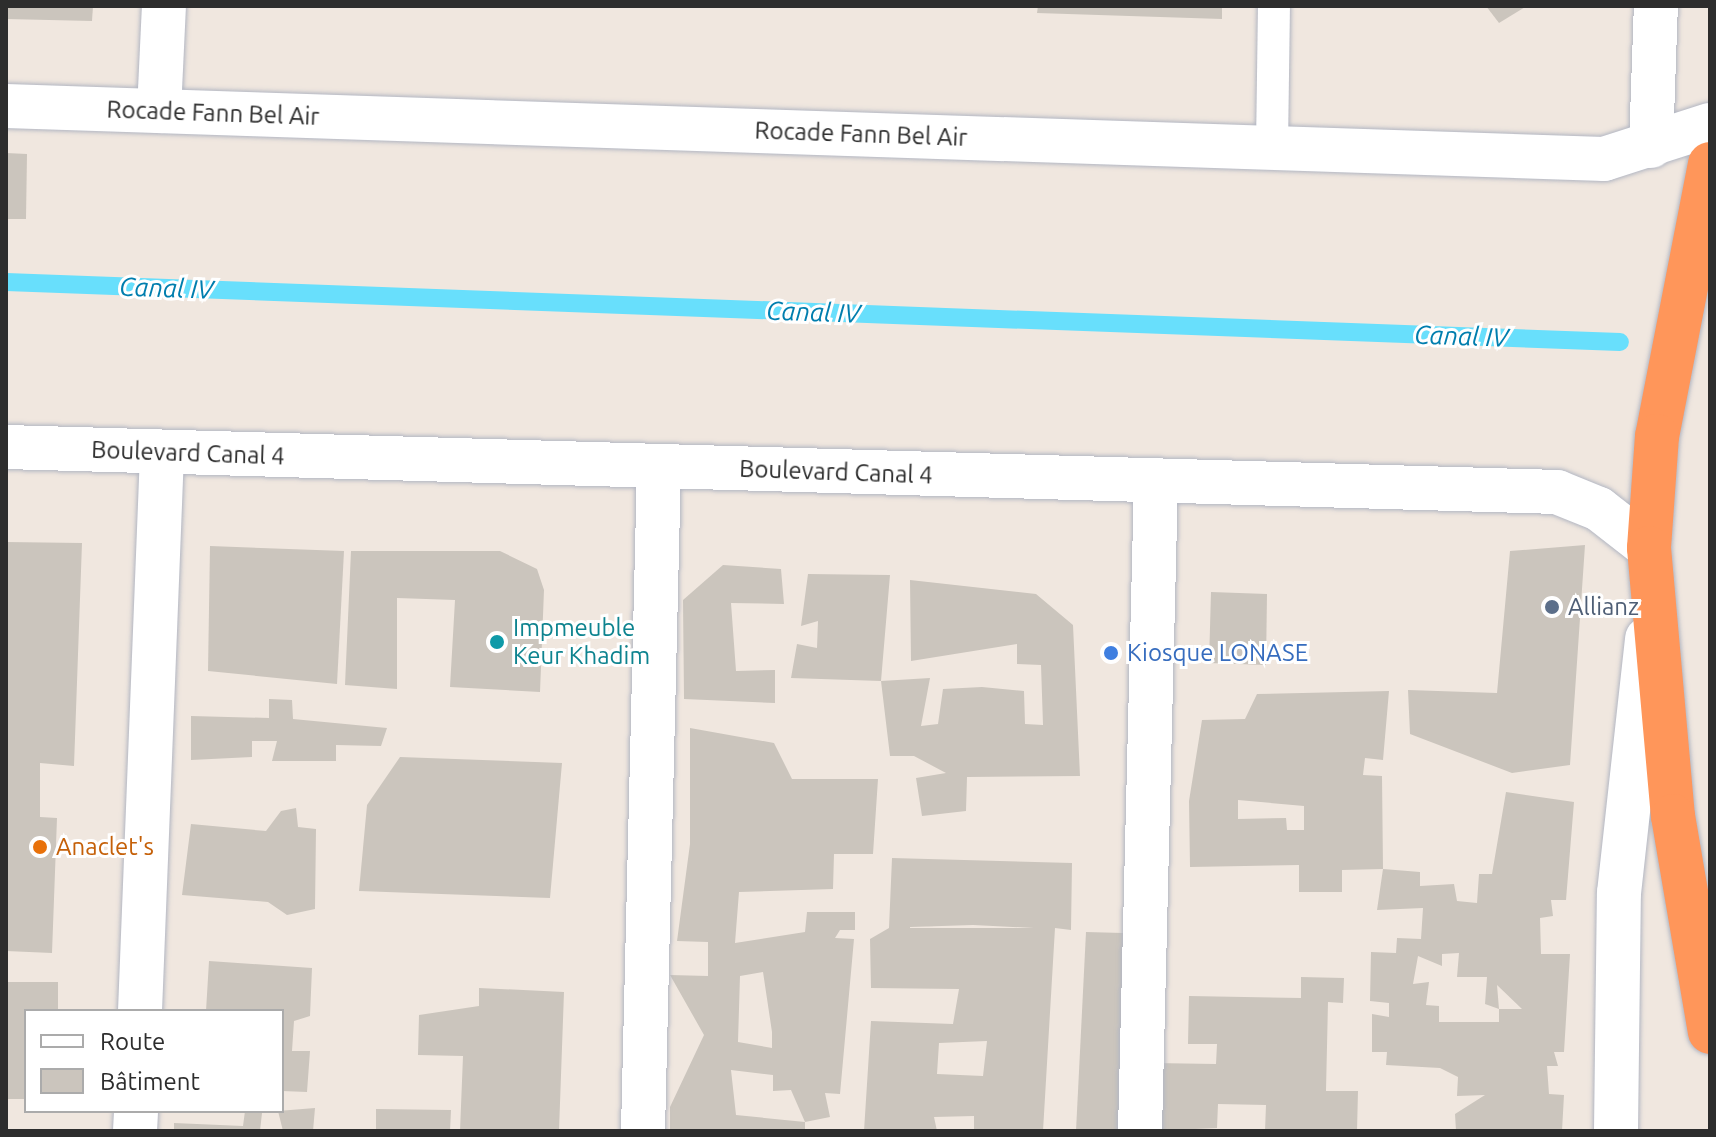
<!DOCTYPE html>
<html>
<head>
<meta charset="utf-8">
<style>
  body { margin:0 }
  #map { position:relative; width:1716px; height:1137px; overflow:hidden; background:#f0e7df; font-family:Ubuntu,sans-serif }
  div>[style] { position:absolute }
  .stream>* { height:18px; margin:-9px; padding:0 9px; transform-origin:9px; border-radius:9px; background:#68dffc }
  .building>* { inset:0; background:#cbc5bd }
  .roads { filter:drop-shadow(0 0 2px #b2b6c2) drop-shadow(0 0 2px #b2b6c2) }
  .lane>* { height:32px; margin:-16px; padding:0 16px; transform-origin:16px; border-radius:16px; background:#fff }
  .street>* { height:44px; margin:-22px; padding:0 22px; transform-origin:22px; border-radius:22px; background:#fff }
  .secondary>* { height:44px; margin:-22px; padding:0 22px; transform-origin:22px; border-radius:22px; background:#fff }
  .highway>* { height:44px; margin:-22px; padding:0 22px; transform-origin:22px; border-radius:22px; background:#ff965a }
  .dots>* { width:22px; height:22px; translate:-50% -50%; box-sizing:border-box; border:4px solid #fff; border-radius:50% }
  span { translate:-50% -50%; white-space:nowrap; text-align:center; line-height:1.15; -webkit-text-stroke:6px #fff; paint-order:stroke }
  .street-label { font-size:24px; color:#2d2d2d }
  .service-label { font-size:24px; color:#4e5e75 }
  .left { translate:0 -50%; text-align:left }
  .culture-label { font-size:24px; color:#0d838f }
  .shop-label { font-size:24px; color:#366cbe }
  .food-label { font-size:24px; color:#c56008 }
  .water-label { font-size:26px; color:#007eae; font-style:italic }
  .frame { position:absolute; inset:0; border:8px solid #2d2d2d; pointer-events:none }
  .legend { position:absolute; left:24px; top:1009px; width:260px; height:104px; box-sizing:border-box; background:#fff; border:2px solid #ababab; margin:0; padding:10px 14px; list-style:none; font-size:24px; color:#2d2d2d }
  .legend li { display:flex; align-items:center; gap:16px; height:40px }
  .legend b { width:40px; border:2px solid #ababab }
</style>
</head>
<body>
<div id="map">
  <div class="stream">
    <i style="left:6px;top:282px;width:1615px;rotate:2.13deg"></i>
  </div>
  <div class="building">
    <i style="clip-path:polygon(6px 6px,93px 6px,92px 21px,6px 19px)"></i>
    <i style="clip-path:polygon(1038px 6px,1222px 6px,1222px 19px,1037px 13px)"></i>
    <i style="clip-path:polygon(1486px 6px,1527px 6px,1499px 23px)"></i>
    <i style="clip-path:polygon(6px 153px,27px 154px,26px 219px,6px 219px)"></i>
    <i style="clip-path:polygon(6px 542px,82px 543px,74px 766px,40px 763px,40px 817px,57px 818px,52px 953px,6px 951px)"></i>
    <i style="clip-path:polygon(1585px 545px,1570px 765px,1512px 773px,1410px 734px,1408px 690px,1497px 693px,1510px 551px)"></i>
    <i style="clip-path:polygon(210px 546px,344px 551px,337px 684px,208px 671px)"></i>
    <i style="clip-path:polygon(351px 551px,500px 551px,537px 569px,544px 590px,540px 692px,450px 687px,455px 600px,397px 598px,397px 689px,345px 685px)"></i>
    <i style="clip-path:polygon(723px 565px,781px 569px,784px 604px,731px 603px,736px 671px,775px 670px,775px 703px,684px 699px,683px 600px)"></i>
    <i style="clip-path:polygon(808px 574px,890px 575px,881px 681px,930px 678px,921px 726px,938px 724px,943px 689px,982px 687px,1024px 691px,1025px 724px,1043px 725px,1041px 665px,1017px 664px,1017px 644px,911px 661px,910px 580px,1036px 594px,1073px 625px,1080px 776px,967px 777px,966px 811px,922px 816px,916px 778px,946px 773px,914px 756px,890px 756px,881px 681px,791px 678px,797px 644px,817px 648px,818px 621px,801px 626px)"></i>
    <i style="clip-path:polygon(1211px 592px,1267px 594px,1266px 665px,1209px 663px)"></i>
    <i style="clip-path:polygon(evenodd,1389px 691px,1383px 760px,1365px 758px,1363px 775px,1382px 776px,1383px 869px,1342px 870px,1342px 892px,1299px 892px,1299px 865px,1190px 867px,1189px 801px,1202px 720px,1245px 719px,1257px 694px,1389px 691px,1238px 800px,1304px 806px,1304px 830px,1287px 830px,1286px 818px,1238px 819px,1238px 800px)"></i>
    <i style="clip-path:polygon(269px 699px,292px 700px,293px 719px,387px 728px,381px 746px,336px 745px,336px 761px,272px 761px,277px 741px,252px 741px,252px 757px,191px 760px,191px 716px,269px 718px)"></i>
    <i style="clip-path:polygon(evenodd,690px 728px,774px 743px,792px 779px,878px 779px,873px 854px,834px 854px,833px 889px,739px 892px,735px 943px,805px 932px,807px 912px,855px 912px,855px 930px,840px 930px,835px 938px,854px 939px,840px 1094px,825px 1093px,830px 1117px,805px 1122px,791px 1090px,773px 1091px,773px 1075px,731px 1070px,736px 1115px,805px 1122px,805px 1131px,670px 1131px,670px 1107px,704px 1035px,670px 975px,708px 976px,708px 942px,677px 941px,690px 844px,690px 728px,763px 972px,772px 1032px,772px 1048px,738px 1042px,740px 976px,763px 972px)"></i>
    <i style="clip-path:polygon(400px 757px,562px 763px,550px 898px,359px 891px,367px 805px)"></i>
    <i style="clip-path:polygon(evenodd,1506px 792px,1574px 802px,1566px 900px,1551px 900px,1553px 916px,1540px 918px,1541px 954px,1570px 954px,1564px 1052px,1554px 1052px,1558px 1066px,1547px 1066px,1549px 1094px,1564px 1095px,1562px 1131px,1456px 1131px,1455px 1114px,1485px 1095px,1457px 1096px,1458px 1077px,1440px 1068px,1386px 1065px,1387px 1052px,1372px 1052px,1372px 1014px,1389px 1017px,1389px 1003px,1370px 1001px,1371px 952px,1396px 953px,1397px 938px,1421px 939px,1423px 908px,1377px 910px,1383px 869px,1420px 872px,1420px 886px,1454px 884px,1457px 901px,1477px 903px,1479px 874px,1492px 874px,1506px 792px,1459px 953px,1457px 977px,1487px 977px,1485px 1004px,1499px 1009px,1497px 985px,1522px 1009px,1499px 1009px,1499px 1022px,1439px 1022px,1439px 1006px,1426px 1005px,1429px 982px,1413px 984px,1418px 956px,1442px 966px,1442px 954px,1459px 953px)"></i>
    <i style="clip-path:polygon(296px 808px,298px 827px,316px 829px,315px 909px,287px 915px,268px 902px,182px 895px,191px 824px,266px 831px,281px 811px)"></i>
    <i style="clip-path:polygon(evenodd,892px 858px,1072px 863px,1071px 930px,1055px 928px,1043px 1131px,974px 1131px,974px 1116px,934px 1117px,937px 1131px,864px 1131px,871px 1021px,953px 1024px,959px 989px,871px 988px,870px 939px,889px 928px,892px 858px,973px 925px,1034px 928px,910px 928px,910px 927px,973px 925px,892px 858px,987px 1041px,983px 1076px,937px 1074px,939px 1043px,987px 1041px)"></i>
    <i style="clip-path:polygon(1086px 932px,1123px 933px,1120px 1131px,1076px 1131px)"></i>
    <i style="clip-path:polygon(209px 961px,312px 968px,310px 1016px,294px 1021px,292px 1051px,310px 1051px,307px 1092px,282px 1091px,282px 1011px,206px 1011px)"></i>
    <i style="clip-path:polygon(1301px 977px,1344px 978px,1343px 1003px,1328px 1002px,1326px 1091px,1358px 1091px,1357px 1131px,1265px 1131px,1266px 1105px,1218px 1104px,1217px 1128px,1152px 1131px,1153px 1063px,1216px 1064px,1217px 1044px,1188px 1044px,1189px 996px,1301px 998px)"></i>
    <i style="clip-path:polygon(6px 982px,58px 982px,58px 1011px,26px 1011px,26px 1099px,6px 1099px)"></i>
    <i style="clip-path:polygon(479px 988px,564px 992px,559px 1131px,460px 1131px,463px 1056px,418px 1055px,419px 1015px,479px 1006px)"></i>
    <i style="clip-path:polygon(315px 1108px,313px 1131px,283px 1131px,278px 1111px)"></i>
    <i style="clip-path:polygon(376px 1109px,451px 1110px,450px 1131px,376px 1131px)"></i>
    <i style="clip-path:polygon(245px 1111px,262px 1113px,260px 1131px,174px 1131px,174px 1123px,243px 1126px)"></i>
  </div>
  <div class="roads">
    <div class="lane">
      <i style="left:1272px;top:147px;width:141px;rotate:-89.2deg"></i>
    </div>
    <div class="street">
      <i style="left:159px;top:111px;width:105px;rotate:-87.3deg"></i>
      <i style="left:1651px;top:146px;width:140px;rotate:-88deg"></i>
      <i style="left:140px;top:1011px;width:558px;rotate:-87.74deg"></i>
      <i style="left:135px;top:1131px;width:20px;rotate:-87deg"></i>
      <i style="left:643px;top:1131px;width:664px;rotate:-88.62deg"></i>
      <i style="left:1140px;top:1131px;width:651px;rotate:-88.59deg"></i>
      <i style="left:1616px;top:1131px;width:238px;rotate:-89.3deg"></i>
      <i style="left:1619px;top:893px;width:256px;rotate:-83.7deg"></i>
    </div>
    <div class="secondary">
      <i style="left:6px;top:106px;width:1599px;rotate:1.9deg"></i>
      <i style="left:1604px;top:159px;width:111px;rotate:-17.8deg"></i>
      <i style="left:6px;top:447px;width:1552px;rotate:1.66deg"></i>
      <i style="left:1557px;top:492px;width:45px;rotate:22deg"></i>
      <i style="left:1599px;top:509px;width:63px;rotate:38deg"></i>
    </div>
    <div class="highway">
      <i style="left:1710px;top:164px;width:277px;rotate:101deg"></i>
      <i style="left:1657px;top:436px;width:112px;rotate:94.1deg"></i>
      <i style="left:1649px;top:548px;width:269px;rotate:84.9deg"></i>
      <i style="left:1673px;top:816px;width:219px;rotate:80.3deg"></i>
    </div>
  </div>
  <div class="dots">
    <i style="left:1552px;top:607px;background:#5c6f8a"></i>
    <i style="left:497px;top:642px;background:#0f9aa8"></i>
    <i style="left:1111px;top:653px;background:#3f7fe0"></i>
    <i style="left:40px;top:847px;background:#e8710a"></i>
  </div>
  <div class="street-label">
    <span style="left:213px;top:113px;rotate:2deg">Rocade Fann Bel Air</span>
    <span style="left:861px;top:134px;rotate:2deg">Rocade Fann Bel Air</span>
    <span style="left:188px;top:453px;rotate:2deg">Boulevard Canal 4</span>
    <span style="left:836px;top:472px;rotate:2deg">Boulevard Canal 4</span>
  </div>
  <div class="service-label">
    <span class="left" style="left:1568px;top:607px">Allianz</span>
  </div>
  <div class="culture-label">
    <span class="left" style="left:513px;top:642px">Impmeuble<br>Keur Khadim</span>
  </div>
  <div class="shop-label">
    <span class="left" style="left:1127px;top:653px">Kiosque LONASE</span>
  </div>
  <div class="food-label">
    <span class="left" style="left:56px;top:847px">Anaclet's</span>
  </div>
  <div class="water-label">
    <span style="left:166px;top:288px;rotate:2deg">Canal IV</span>
    <span style="left:813px;top:312px;rotate:2deg">Canal IV</span>
    <span style="left:1461px;top:336px;rotate:2deg">Canal IV</span>
  </div>
  <div class="frame"></div>
  <ul class="legend">
  <li><b style="height:10px;background:#fff"></b>Route</li>
  <li><b style="height:22px;background:#cbc5bd"></b>Bâtiment</li>
  </ul>
</div>
</body>
</html>
